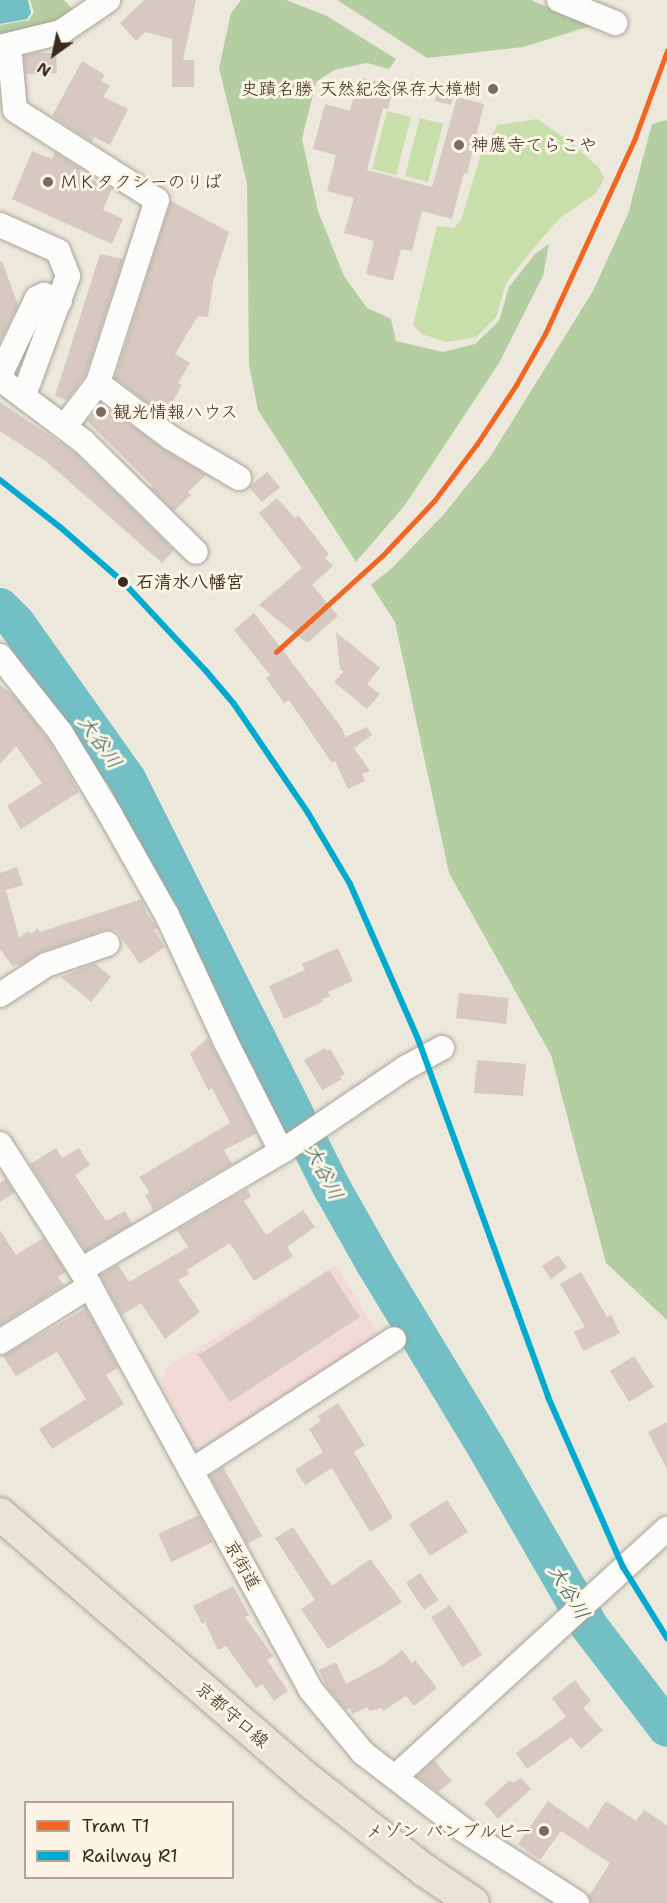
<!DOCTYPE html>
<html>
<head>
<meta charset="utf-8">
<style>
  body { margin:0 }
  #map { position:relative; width:667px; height:1903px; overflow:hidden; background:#ece8db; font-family:"Shantell Sans","Klee One",sans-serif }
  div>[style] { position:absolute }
  .built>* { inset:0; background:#f2dad9 }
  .green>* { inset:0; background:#c8dfab }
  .forest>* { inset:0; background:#b5cea1 }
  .water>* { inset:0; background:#72bfc5 }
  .river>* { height:38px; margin:-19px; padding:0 19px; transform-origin:19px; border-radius:19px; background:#72bfc5 }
  .building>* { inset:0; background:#d7c9c2 }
  .roads { filter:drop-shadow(0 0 2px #a9a49b) drop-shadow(0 0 2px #a9a49b) }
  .minor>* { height:24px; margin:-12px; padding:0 12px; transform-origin:12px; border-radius:12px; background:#fcfcfa }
  .major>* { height:32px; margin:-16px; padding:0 16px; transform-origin:16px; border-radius:16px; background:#ebe3d8 }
  .rail-1>* { height:6px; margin:-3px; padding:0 3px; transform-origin:3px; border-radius:3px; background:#00a9ce }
  .tram-1>* { height:4.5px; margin:-2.25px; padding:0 2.25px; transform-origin:2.25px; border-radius:2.25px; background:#f26522 }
  .dots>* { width:16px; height:16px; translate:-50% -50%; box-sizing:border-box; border:3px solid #fcf5e5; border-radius:50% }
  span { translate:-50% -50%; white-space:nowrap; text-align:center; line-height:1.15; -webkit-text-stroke:6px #fcf5e5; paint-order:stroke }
  .poi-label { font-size:18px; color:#3b2a1e }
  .right { translate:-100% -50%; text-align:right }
  .left { translate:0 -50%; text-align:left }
  .stop-label { font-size:18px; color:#3b2a1e; font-weight:700 }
  .street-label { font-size:18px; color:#3b2a1e }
  .water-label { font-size:20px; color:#3c5e5d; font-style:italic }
  .legend { position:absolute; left:24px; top:1801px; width:210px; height:78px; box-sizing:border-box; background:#fcf5e5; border:2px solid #afa495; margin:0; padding:8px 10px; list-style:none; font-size:18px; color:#3b2a1e }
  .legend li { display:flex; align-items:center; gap:12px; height:30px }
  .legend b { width:30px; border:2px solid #afa495 }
  .north { position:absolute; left:24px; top:24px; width:60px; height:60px; -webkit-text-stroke:4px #fcf5e5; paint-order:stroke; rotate:213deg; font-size:16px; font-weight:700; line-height:24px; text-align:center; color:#3b2a1e }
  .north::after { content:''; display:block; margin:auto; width:21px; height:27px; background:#3b2a1e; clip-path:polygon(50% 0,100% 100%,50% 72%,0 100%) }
</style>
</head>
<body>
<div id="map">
  <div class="built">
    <i style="clip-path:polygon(336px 1265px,381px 1339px,197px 1454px,161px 1382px,168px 1366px)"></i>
  </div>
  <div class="green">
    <i style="clip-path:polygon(387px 111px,411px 117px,396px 175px,372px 169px)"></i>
    <i style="clip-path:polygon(420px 118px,443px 124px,428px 182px,405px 176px)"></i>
    <i style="clip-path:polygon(537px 119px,571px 142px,599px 168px,604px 178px,601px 185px,595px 194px,560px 218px,531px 251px,506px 283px,496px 317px,476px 337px,446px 342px,422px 334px,413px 325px,437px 226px,454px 228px,461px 220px,482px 151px,498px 125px)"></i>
  </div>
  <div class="forest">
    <i style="clip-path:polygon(30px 0,64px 0,73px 10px,60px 21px,0 37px,0 25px,29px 20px,34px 12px)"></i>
    <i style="clip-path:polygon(241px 0,286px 0,327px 16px,396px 59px,389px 69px,367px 63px,334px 70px,316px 82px,302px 139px,318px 211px,344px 276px,367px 308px,391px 319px,396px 341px,443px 352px,475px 344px,499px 321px,509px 287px,535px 254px,549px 244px,543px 276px,499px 363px,405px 505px,356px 562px,258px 410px,249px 365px,247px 183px,219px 68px,231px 13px)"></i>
    <i style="clip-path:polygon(337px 0,531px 0,591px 26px,523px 47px,427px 58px)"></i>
    <i style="clip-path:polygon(667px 120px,667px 1320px,606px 1263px,551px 1055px,449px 873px,395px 622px,371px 585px,392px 568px,444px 514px,490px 457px,593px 291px,628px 214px,652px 124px)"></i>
  </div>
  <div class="water">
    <i style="clip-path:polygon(0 0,28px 0,31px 13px,27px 19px,0 24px)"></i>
  </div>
  <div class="river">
    <i style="left:0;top:607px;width:23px;rotate:45deg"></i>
    <i style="left:16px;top:623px;width:191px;rotate:54.6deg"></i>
    <i style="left:127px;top:779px;width:457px;rotate:63.4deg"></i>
    <i style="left:332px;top:1188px;width:87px;rotate:60.5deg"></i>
    <i style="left:375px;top:1264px;width:216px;rotate:58.8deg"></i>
    <i style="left:487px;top:1449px;width:204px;rotate:60deg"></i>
    <i style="left:589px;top:1626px;width:128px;rotate:52.6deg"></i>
  </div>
  <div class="building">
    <i style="clip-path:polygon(144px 0,196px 0,183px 60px,194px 60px,194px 87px,172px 87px,172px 39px,145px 32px,136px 41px,120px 23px)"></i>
    <i style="clip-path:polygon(35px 53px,56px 53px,57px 73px,26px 74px,24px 56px)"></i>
    <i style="clip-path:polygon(82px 61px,105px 75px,101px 81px,110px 86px,103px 97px,128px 109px,110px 145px,94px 137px,92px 142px,52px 116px)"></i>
    <i style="clip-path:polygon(359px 77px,394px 86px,388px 109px,383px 108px,367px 170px,432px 187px,457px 97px,484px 104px,467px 174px,464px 173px,452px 219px,422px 211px,412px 251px,401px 249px,393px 281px,366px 274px,374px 241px,344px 233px,354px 198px,327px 191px,336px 155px,313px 149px,325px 104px,350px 111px)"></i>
    <i style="clip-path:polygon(439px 85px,455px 89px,451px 105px,435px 101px)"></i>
    <i style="clip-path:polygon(32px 151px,52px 159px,55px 152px,81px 169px,79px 174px,112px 188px,103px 210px,123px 219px,112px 244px,12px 199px)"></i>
    <i style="clip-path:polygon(171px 201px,229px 232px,213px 282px,208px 317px,198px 316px,175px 354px,190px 363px,178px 383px,182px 385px,165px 416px,115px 378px)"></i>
    <i style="clip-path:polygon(100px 254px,123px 259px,85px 376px,67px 400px,55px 396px)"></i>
    <i style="clip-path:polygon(2px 261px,18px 305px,0 342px,0 262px)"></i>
    <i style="clip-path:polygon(0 402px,74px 452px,174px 550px,162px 563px,47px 462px,0 431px)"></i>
    <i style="clip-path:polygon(101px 403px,163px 449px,206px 475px,188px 492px,191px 495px,174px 511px,151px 488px,153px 486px,87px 421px)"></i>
    <i style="clip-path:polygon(267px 472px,280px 487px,262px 502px,249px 487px)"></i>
    <i style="clip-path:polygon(277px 498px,295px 518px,298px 515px,329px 554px,325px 558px,333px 566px,312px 585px,338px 616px,307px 643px,259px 605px,302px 568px,259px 513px)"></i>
    <i style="clip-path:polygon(254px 613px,342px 728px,345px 736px,341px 739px,367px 727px,372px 735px,354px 748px,370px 771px,362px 774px,365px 781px,348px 789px,335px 761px,332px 763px,289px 700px,284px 703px,266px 678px,270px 675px,234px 630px)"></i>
    <i style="clip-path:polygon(336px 632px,380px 668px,367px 684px,380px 694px,367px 709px,334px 682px,343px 672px,340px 669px)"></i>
    <i style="clip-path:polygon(0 685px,15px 697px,49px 741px,79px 792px,21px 829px,7px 806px,42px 783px,16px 746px,0 764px)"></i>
    <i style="clip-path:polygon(17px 867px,23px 885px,6px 890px,19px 938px,28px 931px,31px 934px,38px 928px,40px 932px,142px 899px,146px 912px,157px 928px,154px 930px,165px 947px,140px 964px,116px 930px,103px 930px,41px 952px,18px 966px,16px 964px,13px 967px,0 949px,0 873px)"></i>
    <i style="clip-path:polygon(338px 948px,353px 981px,328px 992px,330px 996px,322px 999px,323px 1002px,284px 1019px,269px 986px,305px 970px,302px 964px)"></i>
    <i style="clip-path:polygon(95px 963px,111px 977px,91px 1002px,61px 977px)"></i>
    <i style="clip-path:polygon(459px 993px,509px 998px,506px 1024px,456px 1018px)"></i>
    <i style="clip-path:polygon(208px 1038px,256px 1134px,224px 1150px,232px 1164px,153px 1210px,145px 1195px,149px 1193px,147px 1188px,139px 1177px,230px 1123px,212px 1088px,208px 1090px,190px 1054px)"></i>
    <i style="clip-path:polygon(325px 1048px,327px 1051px,330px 1049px,345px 1074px,340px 1077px,342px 1079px,322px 1090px,304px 1060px)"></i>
    <i style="clip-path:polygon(477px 1060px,526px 1064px,523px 1096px,474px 1093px)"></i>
    <i style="clip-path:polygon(56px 1148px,62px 1158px,79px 1148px,90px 1165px,75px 1175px,106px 1221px,125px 1211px,132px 1224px,86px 1251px,30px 1164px)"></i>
    <i style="clip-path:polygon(6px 1179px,14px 1193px,0 1202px,0 1183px)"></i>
    <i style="clip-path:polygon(247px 1189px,251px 1196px,244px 1201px,266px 1235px,303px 1210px,315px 1227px,287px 1247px,293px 1256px,254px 1281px,230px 1243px,187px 1270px,189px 1274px,178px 1280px,200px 1312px,165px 1339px,141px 1303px,122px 1315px,100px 1275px,118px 1265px,129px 1282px,188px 1247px,177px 1230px)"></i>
    <i style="clip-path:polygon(0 1230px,16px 1255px,43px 1238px,66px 1272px,58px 1277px,64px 1285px,0 1325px)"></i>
    <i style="clip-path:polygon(558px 1255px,567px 1267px,551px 1279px,542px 1266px)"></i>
    <i style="clip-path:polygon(329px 1270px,360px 1317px,230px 1402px,197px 1353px,202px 1353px)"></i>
    <i style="clip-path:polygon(581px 1272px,607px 1317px,611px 1315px,620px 1333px,583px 1351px,574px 1332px,585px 1327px,560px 1284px)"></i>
    <i style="clip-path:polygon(86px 1308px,118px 1368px,106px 1375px,124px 1404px,52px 1449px,39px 1429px,86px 1399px,57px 1352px,16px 1376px,3px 1356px)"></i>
    <i style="clip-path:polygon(634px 1356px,654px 1387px,629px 1402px,610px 1371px)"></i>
    <i style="clip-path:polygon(338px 1403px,365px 1445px,354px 1452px,393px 1518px,370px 1532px,332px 1468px,305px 1485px,295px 1470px,323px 1452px,309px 1429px,321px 1421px,318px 1416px)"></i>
    <i style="clip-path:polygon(667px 1422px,667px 1469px,648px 1432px)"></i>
    <i style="clip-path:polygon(223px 1467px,262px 1536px,247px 1544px,210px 1476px)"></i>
    <i style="clip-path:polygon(447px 1500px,468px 1532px,430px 1556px,409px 1524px)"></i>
    <i style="clip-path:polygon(199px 1515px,213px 1542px,171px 1562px,158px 1534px)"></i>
    <i style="clip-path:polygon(293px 1527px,332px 1586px,370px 1559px,402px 1602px,328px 1649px,301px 1609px,315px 1600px,275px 1538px)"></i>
    <i style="clip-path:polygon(420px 1573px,439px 1600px,424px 1610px,406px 1583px)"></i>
    <i style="clip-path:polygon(233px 1586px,249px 1615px,245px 1617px,273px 1656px,267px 1660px,288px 1691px,274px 1701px,262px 1684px,256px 1688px,226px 1646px,218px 1650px,205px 1622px,202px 1624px,193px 1606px)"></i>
    <i style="clip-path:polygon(450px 1605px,482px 1655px,462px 1667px,431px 1617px)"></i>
    <i style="clip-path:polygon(402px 1650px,412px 1663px,415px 1660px,437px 1688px,414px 1706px,406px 1696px,383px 1711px,382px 1708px,369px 1711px,367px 1707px,353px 1714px,350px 1708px,346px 1710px,327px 1687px,319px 1670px,336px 1662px,346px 1684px,384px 1664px)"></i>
    <i style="clip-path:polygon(575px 1680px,591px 1701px,583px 1708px,603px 1730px,581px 1749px,571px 1737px,527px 1769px,516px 1753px,566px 1717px,552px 1698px)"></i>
    <i style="clip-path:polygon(434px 1760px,452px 1781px,438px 1792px,417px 1776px)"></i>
    <i style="clip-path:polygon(521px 1778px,531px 1789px,498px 1819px,484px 1803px,510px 1780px,513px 1783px)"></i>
    <i style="clip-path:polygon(548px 1801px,588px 1829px,606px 1801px,636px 1821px,644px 1810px,667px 1825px,667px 1903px,591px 1903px,589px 1896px,610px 1863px,561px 1831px,540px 1860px,518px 1844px)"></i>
  </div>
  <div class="roads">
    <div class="minor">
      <i style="left:559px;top:0;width:61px;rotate:22.3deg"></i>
      <i style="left:9px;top:45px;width:65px;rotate:84.7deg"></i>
      <i style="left:15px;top:110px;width:168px;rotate:32.4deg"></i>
      <i style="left:157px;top:200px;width:192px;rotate:107.9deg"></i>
      <i style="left:98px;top:383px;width:54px;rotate:127.5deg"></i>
      <i style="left:0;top:47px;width:63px;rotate:-13.8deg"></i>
      <i style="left:61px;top:32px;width:57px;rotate:-34.2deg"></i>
      <i style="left:0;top:225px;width:64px;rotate:24.1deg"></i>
      <i style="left:58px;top:251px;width:27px;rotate:68deg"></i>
      <i style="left:68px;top:276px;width:127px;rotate:110.3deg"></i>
      <i style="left:0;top:375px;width:85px;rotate:-64.3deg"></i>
      <i style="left:37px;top:298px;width:8px;rotate:-23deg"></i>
      <i style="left:44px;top:295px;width:17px;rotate:21deg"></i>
      <i style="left:0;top:379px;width:104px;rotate:36.8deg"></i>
      <i style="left:83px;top:441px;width:158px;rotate:44.5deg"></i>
      <i style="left:98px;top:383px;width:91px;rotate:37deg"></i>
      <i style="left:171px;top:438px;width:79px;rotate:30.5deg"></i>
      <i style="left:0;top:656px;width:98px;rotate:51.6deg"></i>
      <i style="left:61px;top:733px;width:95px;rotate:58.8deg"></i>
      <i style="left:110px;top:814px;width:116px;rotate:60.6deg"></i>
      <i style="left:167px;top:915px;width:138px;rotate:65.1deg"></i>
      <i style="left:225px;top:1040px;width:124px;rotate:63.2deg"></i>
      <i style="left:0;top:995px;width:55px;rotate:-33.1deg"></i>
      <i style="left:46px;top:965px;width:65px;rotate:-19deg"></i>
      <i style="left:0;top:1144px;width:150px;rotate:57.3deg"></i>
      <i style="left:81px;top:1270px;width:477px;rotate:61.3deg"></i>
      <i style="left:310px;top:1689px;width:83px;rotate:50.4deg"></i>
      <i style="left:363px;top:1753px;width:128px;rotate:37.4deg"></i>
      <i style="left:465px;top:1831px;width:133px;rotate:32.7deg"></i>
      <i style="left:81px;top:1270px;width:236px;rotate:-30.6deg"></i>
      <i style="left:284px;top:1150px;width:146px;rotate:-34.1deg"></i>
      <i style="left:405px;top:1068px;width:42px;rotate:-28.4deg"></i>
      <i style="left:0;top:1342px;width:106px;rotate:-31.9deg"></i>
      <i style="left:191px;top:1471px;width:242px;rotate:-33deg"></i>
      <i style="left:395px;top:1777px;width:368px;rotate:-42.4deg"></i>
    </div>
    <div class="major">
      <i style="left:0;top:1514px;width:412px;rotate:40.8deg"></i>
      <i style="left:312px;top:1783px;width:142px;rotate:37.8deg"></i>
      <i style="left:424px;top:1870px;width:59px;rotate:34deg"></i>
    </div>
  </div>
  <div class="rail-1">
    <i style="left:0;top:480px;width:76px;rotate:38.1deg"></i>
    <i style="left:60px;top:527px;width:84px;rotate:41.1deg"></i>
    <i style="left:123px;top:582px;width:122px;rotate:47deg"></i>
    <i style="left:206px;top:671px;width:43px;rotate:49.7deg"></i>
    <i style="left:234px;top:704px;width:132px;rotate:55.8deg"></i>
    <i style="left:308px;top:813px;width:82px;rotate:59.4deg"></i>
    <i style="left:350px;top:884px;width:169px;rotate:66.3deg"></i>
    <i style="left:418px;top:1039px;width:381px;rotate:70deg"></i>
    <i style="left:548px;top:1397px;width:186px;rotate:66.2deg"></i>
    <i style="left:623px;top:1567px;width:84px;rotate:58.2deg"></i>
  </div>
  <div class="tram-1">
    <i style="left:276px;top:652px;width:143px;rotate:-42.2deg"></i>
    <i style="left:382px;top:556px;width:76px;rotate:-46.6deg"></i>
    <i style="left:434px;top:501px;width:71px;rotate:-53deg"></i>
    <i style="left:477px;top:444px;width:71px;rotate:-56.5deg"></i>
    <i style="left:516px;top:385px;width:59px;rotate:-60.4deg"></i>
    <i style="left:545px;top:334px;width:216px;rotate:-65.3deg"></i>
    <i style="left:635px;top:138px;width:93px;rotate:-69.8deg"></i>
  </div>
  <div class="dots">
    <i style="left:493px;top:89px;background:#796c60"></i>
    <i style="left:459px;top:145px;background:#796c60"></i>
    <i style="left:48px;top:182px;background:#796c60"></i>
    <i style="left:101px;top:412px;background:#796c60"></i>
    <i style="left:123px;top:582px;background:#3b2a1e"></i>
    <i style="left:544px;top:1831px;background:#796c60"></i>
  </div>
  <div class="poi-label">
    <span class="right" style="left:481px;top:89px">史蹟名勝 天然紀念保存大樟樹</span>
    <span class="left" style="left:471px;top:145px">神應寺てらこや</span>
    <span class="left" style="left:60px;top:182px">ＭＫタクシーのりば</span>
    <span class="left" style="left:113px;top:412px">観光情報ハウス</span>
    <span class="right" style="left:532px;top:1831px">メゾン バンブルビー</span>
  </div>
  <div class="stop-label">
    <span class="left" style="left:136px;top:582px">石清水八幡宮</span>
  </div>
  <div class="street-label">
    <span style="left:242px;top:1565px;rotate:61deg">京街道</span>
    <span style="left:232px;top:1715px;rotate:41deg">京都守口線</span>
  </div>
  <div class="water-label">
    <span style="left:100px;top:742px;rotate:55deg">大谷川</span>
    <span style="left:324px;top:1172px;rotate:63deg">大谷川</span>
    <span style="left:569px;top:1592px;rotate:59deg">大谷川</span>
  </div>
  <ul class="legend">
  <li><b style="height:8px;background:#f26522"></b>Tram T1</li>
  <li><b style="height:8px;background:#00a9ce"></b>Railway R1</li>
  </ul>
  <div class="north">N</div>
</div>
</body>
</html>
